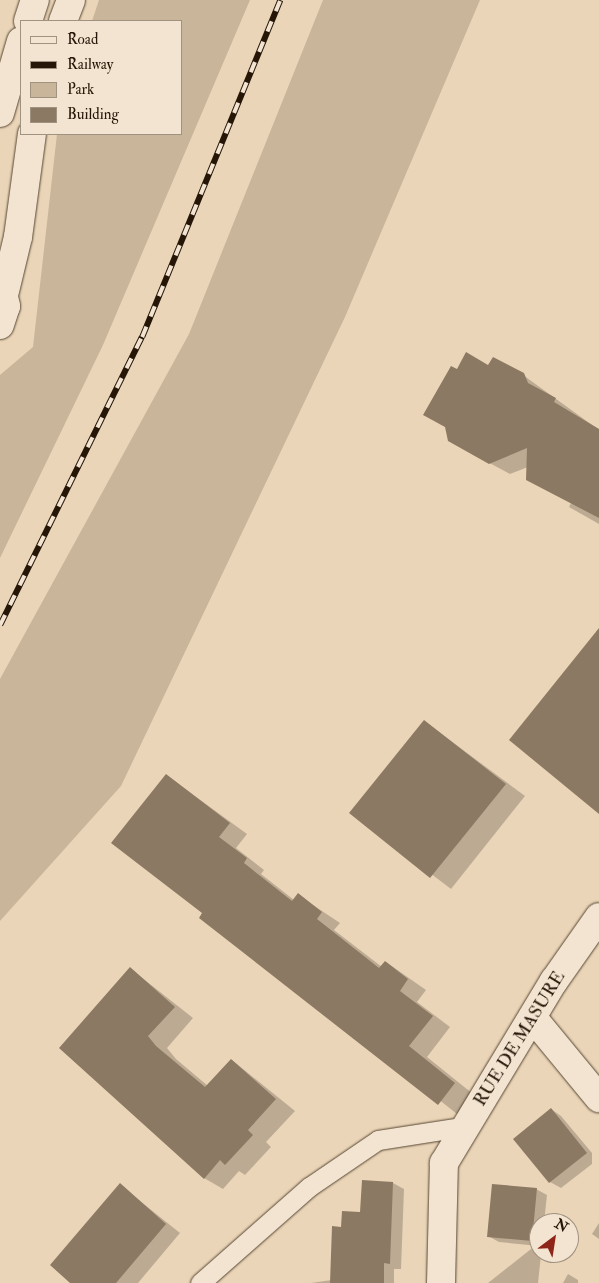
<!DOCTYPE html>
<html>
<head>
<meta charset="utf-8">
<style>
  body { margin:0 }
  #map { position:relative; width:599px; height:1283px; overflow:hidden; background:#ebd5b8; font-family:"IM FELL Double Pica",serif }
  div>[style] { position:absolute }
  .green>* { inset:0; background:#c9b59a }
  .shadow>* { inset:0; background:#0003 }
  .building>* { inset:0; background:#8c7963 }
  .roads { filter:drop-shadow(0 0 1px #564633) drop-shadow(0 0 1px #564633) }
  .service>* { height:19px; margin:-9.5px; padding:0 9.5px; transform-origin:9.5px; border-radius:9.5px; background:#f2e4d1 }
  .minor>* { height:28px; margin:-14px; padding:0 14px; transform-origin:14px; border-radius:14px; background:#f2e4d1 }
  .tertiary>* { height:28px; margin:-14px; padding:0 14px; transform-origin:14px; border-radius:14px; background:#f2e4d1 }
  .rail>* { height:5.5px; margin-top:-2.75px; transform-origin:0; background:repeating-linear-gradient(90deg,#f2e4d1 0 11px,#251607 0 22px); box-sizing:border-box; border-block:1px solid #251607 }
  span { translate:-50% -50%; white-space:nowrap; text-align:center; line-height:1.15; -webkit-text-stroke:5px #f2e4d1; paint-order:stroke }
  .street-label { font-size:18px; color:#251607 }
  .legend { position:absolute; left:20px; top:20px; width:162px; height:115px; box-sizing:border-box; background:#f2e4d1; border:1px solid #a09280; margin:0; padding:6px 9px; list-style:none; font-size:15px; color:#251607 }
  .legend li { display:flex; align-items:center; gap:10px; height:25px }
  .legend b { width:25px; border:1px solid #a09280 }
  .north { position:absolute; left:529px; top:1213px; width:50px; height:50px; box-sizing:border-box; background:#f2e4d1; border:1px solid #a09280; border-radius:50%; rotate:31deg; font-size:14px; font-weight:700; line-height:20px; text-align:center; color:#251607 }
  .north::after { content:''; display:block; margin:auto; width:18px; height:22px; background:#8f2418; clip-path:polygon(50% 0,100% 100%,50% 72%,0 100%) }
</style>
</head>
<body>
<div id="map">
  <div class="green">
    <i style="clip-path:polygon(99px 0,250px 0,103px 345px,0 558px,0 375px,33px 347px,57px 134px,181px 134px,181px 21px,92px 21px)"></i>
    <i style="clip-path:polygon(323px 0,480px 0,345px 317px,121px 786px,0 921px,0 679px,189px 334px)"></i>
  </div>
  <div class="shadow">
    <i style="clip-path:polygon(489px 366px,523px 375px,599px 430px,599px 524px,569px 507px,571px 503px,528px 467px,510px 474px,469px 452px,457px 371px)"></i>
    <i style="clip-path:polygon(424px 721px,525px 796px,451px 889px,351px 813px)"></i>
    <i style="clip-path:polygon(166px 775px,247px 834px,236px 848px,264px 870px,261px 874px,294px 900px,298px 895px,340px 923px,334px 930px,382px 967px,386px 962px,426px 990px,417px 1002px,450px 1027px,427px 1057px,473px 1094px,457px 1114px,204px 913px)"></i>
    <i style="clip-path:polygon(131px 969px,193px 1018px,167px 1048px,176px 1059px,208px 1086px,232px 1060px,295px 1111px,266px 1142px,271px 1147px,245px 1175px,239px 1171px,223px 1189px,204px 1178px,61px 1047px)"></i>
    <i style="clip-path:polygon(551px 1109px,561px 1116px,592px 1153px,592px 1164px,561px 1188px,550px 1182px,515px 1139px)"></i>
    <i style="clip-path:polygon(393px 1183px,404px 1189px,401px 1269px,394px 1269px,394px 1283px,311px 1283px,332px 1280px,342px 1228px)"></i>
    <i style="clip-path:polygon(120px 1185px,180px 1233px,138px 1283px,72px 1283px)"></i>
    <i style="clip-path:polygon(536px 1189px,547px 1195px,544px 1223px,539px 1223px,539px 1246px,499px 1242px,488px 1236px)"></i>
    <i style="clip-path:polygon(599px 1223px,599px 1239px,592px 1234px)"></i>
    <i style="clip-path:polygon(531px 1249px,541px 1255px,538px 1283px,488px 1283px)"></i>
    <i style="clip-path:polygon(568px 1274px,578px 1280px,578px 1283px,563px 1283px)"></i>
  </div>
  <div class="building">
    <i style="clip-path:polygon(466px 352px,488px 365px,493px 357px,524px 373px,528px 383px,556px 398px,554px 402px,599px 429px,599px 518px,526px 480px,527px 448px,489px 464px,448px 441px,445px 427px,423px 415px,451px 366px,457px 369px)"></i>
    <i style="clip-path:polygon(599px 628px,599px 814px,509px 740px)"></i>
    <i style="clip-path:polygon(424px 720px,506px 784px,430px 878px,349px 813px)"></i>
    <i style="clip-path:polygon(166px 774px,230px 823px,219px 837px,247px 858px,244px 863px,292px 901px,298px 893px,322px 912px,317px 919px,379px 968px,385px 961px,408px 979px,400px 991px,433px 1016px,409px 1046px,455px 1083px,438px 1105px,199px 918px,202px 913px,111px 843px)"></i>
    <i style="clip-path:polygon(130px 967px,175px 1007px,148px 1036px,156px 1046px,205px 1087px,231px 1059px,276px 1099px,248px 1130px,253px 1135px,225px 1165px,220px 1160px,204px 1179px,59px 1048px)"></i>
    <i style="clip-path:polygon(551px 1108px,587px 1153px,549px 1183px,513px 1139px)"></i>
    <i style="clip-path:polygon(362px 1180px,393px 1182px,390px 1264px,384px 1263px,384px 1283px,330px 1283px,332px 1226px,341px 1227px,342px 1211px,360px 1212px)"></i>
    <i style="clip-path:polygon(120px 1183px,166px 1224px,116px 1283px,70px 1283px,50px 1265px)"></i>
    <i style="clip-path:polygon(492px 1184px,537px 1188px,532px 1241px,487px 1237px)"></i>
  </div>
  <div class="roads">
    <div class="service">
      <i style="left:200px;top:1283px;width:145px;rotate:-41.4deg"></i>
      <i style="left:309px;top:1187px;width:83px;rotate:-34.3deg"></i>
      <i style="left:378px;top:1140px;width:90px;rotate:-8.9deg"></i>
    </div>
    <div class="minor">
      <i style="left:28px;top:21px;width:22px;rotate:-72deg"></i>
      <i style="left:63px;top:21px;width:22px;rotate:-69deg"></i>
      <i style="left:0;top:113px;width:75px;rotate:-73.7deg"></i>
      <i style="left:0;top:278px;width:29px;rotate:78deg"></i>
      <i style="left:6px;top:306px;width:20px;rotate:108deg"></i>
      <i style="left:5px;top:291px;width:56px;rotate:-76.5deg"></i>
      <i style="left:18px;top:237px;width:104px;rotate:-82.3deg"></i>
      <i style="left:533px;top:1018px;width:104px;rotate:50.5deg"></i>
    </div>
    <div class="tertiary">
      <i style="left:441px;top:1283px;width:120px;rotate:-88.6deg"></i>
      <i style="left:444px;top:1163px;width:213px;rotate:-58.9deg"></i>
      <i style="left:554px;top:981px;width:78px;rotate:-54.9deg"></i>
    </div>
  </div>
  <div class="rail">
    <i style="left:0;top:625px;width:321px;rotate:-63.8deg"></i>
    <i style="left:142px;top:337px;width:364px;rotate:-67.7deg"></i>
  </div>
  <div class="street-label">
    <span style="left:520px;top:1039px;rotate:-58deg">RUE DE MASURE</span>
  </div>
  <ul class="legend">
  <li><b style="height:6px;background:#f2e4d1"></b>Road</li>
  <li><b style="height:6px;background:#251607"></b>Railway</li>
  <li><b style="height:14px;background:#c9b59a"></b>Park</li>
  <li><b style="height:14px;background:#8c7963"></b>Building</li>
  </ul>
  <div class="north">N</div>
</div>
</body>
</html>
